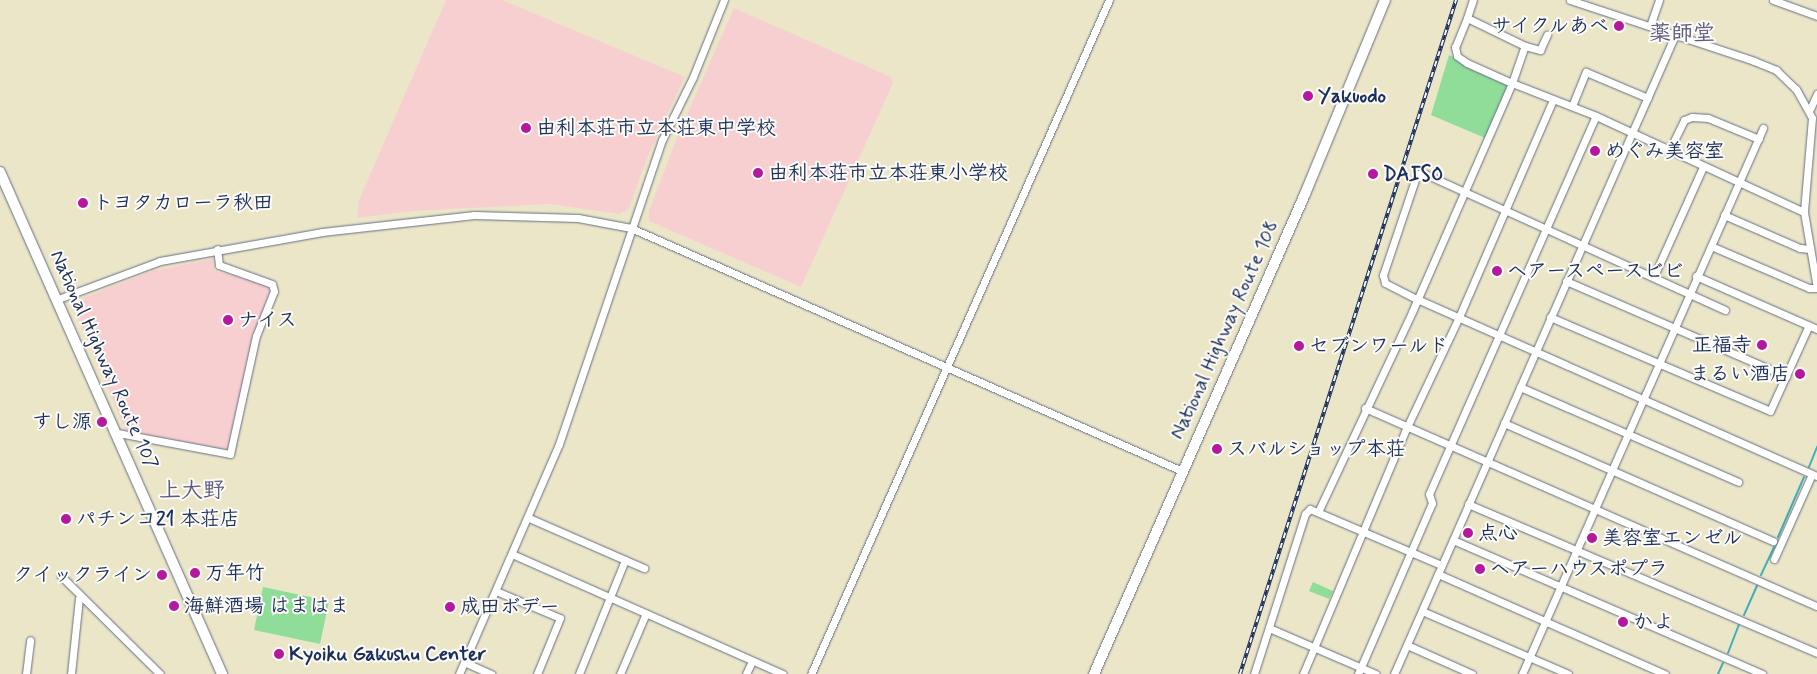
<!DOCTYPE html>
<html>
<head>
<meta charset="utf-8">
<style>
  body { margin:0 }
  #map { position:relative; width:1817px; height:674px; overflow:hidden; background:#ece6c9; font-family:Mynerve,"Klee One",sans-serif }
  div>[style] { position:absolute }
  .built>* { inset:0; background:#f7cfd0 }
  .green>* { inset:0; background:#90dc99 }
  .stream>* { height:2px; margin:-1px; padding:0 1px; transform-origin:1px; border-radius:1px; background:#3fafba }
  .roads { filter:drop-shadow(0 0 1px #646f83) drop-shadow(0 0 1px #646f83) }
  .minor>* { height:7px; margin:-3.5px; padding:0 3.5px; transform-origin:3.5px; border-radius:3.5px; background:#fff }
  .highway>* { height:10px; margin:-5px; padding:0 5px; transform-origin:5px; border-radius:5px; background:#fff }
  .rail>* { height:4px; margin-top:-2px; transform-origin:0; background:repeating-linear-gradient(90deg,#fdfcf7 0 5.5px,#1b2f5e 0 11px); box-sizing:border-box; border-block:1px solid #1b2f5e }
  .dots>* { width:14px; height:14px; translate:-50% -50%; box-sizing:border-box; border:2px solid #fdfcf7; border-radius:50% }
  span { translate:-50% -50%; white-space:nowrap; text-align:center; line-height:1.15; -webkit-text-stroke:4px #fdfcf7; paint-order:stroke }
  .poi-label { font-size:20px; color:#1b2f5e; font-weight:700 }
  .right { translate:-100% -50%; text-align:right }
  .left { translate:0 -50%; text-align:left }
  .street-label { font-size:20px; color:#1b2f5e }
  .quarter-label { font-size:22px; color:#5e5a81; font-weight:700 }
</style>
</head>
<body>
<div id="map">
  <div class="built">
    <i style="clip-path:polygon(446px 0,502px 0,685px 77px,650px 151px,628px 210px,619px 214px,550px 204px,413px 211px,357px 218px,359px 200px)"></i>
    <i style="clip-path:polygon(734px 8px,891px 77px,893px 83px,801px 287px,649px 221px,649px 211px,678px 135px)"></i>
    <i style="clip-path:polygon(212px 259px,215px 271px,255px 281px,270px 288px,227px 450px,126px 431px,77px 316px,81px 299px,152px 271px)"></i>
  </div>
  <div class="green">
    <i style="clip-path:polygon(1449px 55px,1509px 84px,1485px 138px,1431px 115px)"></i>
    <i style="clip-path:polygon(1313px 582px,1333px 591px,1329px 599px,1309px 591px)"></i>
    <i style="clip-path:polygon(263px 587px,329px 601px,320px 644px,254px 630px)"></i>
  </div>
  <div class="stream">
    <i style="left:1809px;top:467px;width:22px;rotate:-68deg"></i>
    <i style="left:1778px;top:537px;width:65px;rotate:-66.6deg"></i>
    <i style="left:1761px;top:575px;width:31px;rotate:-65deg"></i>
    <i style="left:1744px;top:615px;width:32px;rotate:-66deg"></i>
    <i style="left:1728px;top:653px;width:30px;rotate:-69deg"></i>
    <i style="left:1718px;top:674px;width:12px;rotate:-66deg"></i>
  </div>
  <div class="roads">
    <div class="minor">
      <i style="left:1570px;top:0;width:194px;rotate:18.3deg"></i>
      <i style="left:1754px;top:61px;width:24px;rotate:22deg"></i>
      <i style="left:1776px;top:70px;width:28px;rotate:44deg"></i>
      <i style="left:1796px;top:89px;width:33px;rotate:61deg"></i>
      <i style="left:1812px;top:118px;width:94px;rotate:94.9deg"></i>
      <i style="left:1804px;top:212px;width:77px;rotate:80.3deg"></i>
      <i style="left:1773px;top:0;width:47px;rotate:20deg"></i>
      <i style="left:1467px;top:18px;width:19px;rotate:-72deg"></i>
      <i style="left:1650px;top:26px;width:28px;rotate:-71deg"></i>
      <i style="left:1525px;top:46px;width:16px;rotate:15deg"></i>
      <i style="left:1540px;top:50px;width:17px;rotate:-65deg"></i>
      <i style="left:1572px;top:106px;width:37px;rotate:-68deg"></i>
      <i style="left:1586px;top:72px;width:67px;rotate:22.8deg"></i>
      <i style="left:1810px;top:109px;width:17px;rotate:-65deg"></i>
      <i style="left:1669px;top:151px;width:34px;rotate:-64deg"></i>
      <i style="left:1684px;top:120px;width:9px;rotate:-21deg"></i>
      <i style="left:1692px;top:117px;width:16px;rotate:4deg"></i>
      <i style="left:1708px;top:118px;width:55px;rotate:22.4deg"></i>
      <i style="left:1724px;top:215px;width:83px;rotate:23.5deg"></i>
      <i style="left:1800px;top:248px;width:10px;rotate:6deg"></i>
      <i style="left:1711px;top:246px;width:107px;rotate:23.2deg"></i>
      <i style="left:1809px;top:288px;width:8px"></i>
      <i style="left:1654px;top:276px;width:120px;rotate:-65.8deg"></i>
      <i style="left:1696px;top:276px;width:132px;rotate:23.7deg"></i>
      <i style="left:1566px;top:281px;width:240px;rotate:23.4deg"></i>
      <i style="left:58px;top:299px;width:109px;rotate:-20.4deg"></i>
      <i style="left:160px;top:261px;width:165px;rotate:-10.1deg"></i>
      <i style="left:322px;top:232px;width:153px;rotate:-6.4deg"></i>
      <i style="left:474px;top:215px;width:104px;rotate:1.7deg"></i>
      <i style="left:578px;top:218px;width:54px;rotate:10.7deg"></i>
      <i style="left:631px;top:228px;width:602px;rotate:23.8deg"></i>
      <i style="left:1725px;top:310px;width:329px;rotate:-155.6deg"></i>
      <i style="left:1425px;top:174px;width:8px;rotate:180deg"></i>
      <i style="left:1417px;top:174px;width:107px;rotate:108.6deg"></i>
      <i style="left:1383px;top:275px;width:8px;rotate:76deg"></i>
      <i style="left:1385px;top:283px;width:36px;rotate:27deg"></i>
      <i style="left:1417px;top:299px;width:437px;rotate:23.9deg"></i>
      <i style="left:1550px;top:317px;width:239px;rotate:23.1deg"></i>
      <i style="left:1770px;top:411px;width:94px;rotate:-65.6deg"></i>
      <i style="left:1520px;top:387px;width:238px;rotate:23.5deg"></i>
      <i style="left:1365px;top:408px;width:493px;rotate:23.7deg"></i>
      <i style="left:1504px;top:423px;width:294px;rotate:23.7deg"></i>
      <i style="left:118px;top:433px;width:114px;rotate:10.6deg"></i>
      <i style="left:230px;top:454px;width:121px;rotate:-77.6deg"></i>
      <i style="left:256px;top:336px;width:48px;rotate:-68.2deg"></i>
      <i style="left:274px;top:291px;width:7px;rotate:-106deg"></i>
      <i style="left:272px;top:284px;width:56px;rotate:-160.3deg"></i>
      <i style="left:219px;top:265px;width:16px;rotate:-97deg"></i>
      <i style="left:1468px;top:504px;width:379px;rotate:23.1deg"></i>
      <i style="left:1318px;top:512px;width:221px;rotate:-64.8deg"></i>
      <i style="left:1412px;top:312px;width:250px;rotate:-66.4deg"></i>
      <i style="left:1512px;top:83px;width:39px;rotate:-71deg"></i>
      <i style="left:1525px;top:46px;width:64px;rotate:-154.2deg"></i>
      <i style="left:1467px;top:18px;width:31px;rotate:112deg"></i>
      <i style="left:1455px;top:47px;width:9px;rotate:77deg"></i>
      <i style="left:1457px;top:56px;width:12px;rotate:35deg"></i>
      <i style="left:1467px;top:63px;width:49px;rotate:24deg"></i>
      <i style="left:1512px;top:83px;width:90px;rotate:21.4deg"></i>
      <i style="left:1596px;top:116px;width:229px;rotate:24.8deg"></i>
      <i style="left:529px;top:518px;width:105px;rotate:23.6deg"></i>
      <i style="left:625px;top:560px;width:123px;rotate:112deg"></i>
      <i style="left:1453px;top:540px;width:337px;rotate:23.4deg"></i>
      <i style="left:512px;top:554px;width:296px;rotate:23.9deg"></i>
      <i style="left:1774px;top:559px;width:93px;rotate:-65.9deg"></i>
      <i style="left:625px;top:560px;width:21px;rotate:23deg"></i>
      <i style="left:1438px;top:574px;width:248px;rotate:23.8deg"></i>
      <i style="left:61px;top:576px;width:139px;rotate:44.7deg"></i>
      <i style="left:496px;top:591px;width:69px;rotate:22.9deg"></i>
      <i style="left:560px;top:618px;width:61px;rotate:112.3deg"></i>
      <i style="left:1422px;top:611px;width:159px;rotate:23.3deg"></i>
      <i style="left:1269px;top:628px;width:116px;rotate:23.3deg"></i>
      <i style="left:1407px;top:645px;width:71px;rotate:24deg"></i>
      <i style="left:464px;top:662px;width:30px;rotate:24deg"></i>
      <i style="left:26px;top:674px;width:34px;rotate:-83deg"></i>
      <i style="left:71px;top:674px;width:76px;rotate:-84deg"></i>
      <i style="left:459px;top:674px;width:251px;rotate:-66.5deg"></i>
      <i style="left:559px;top:444px;width:321px;rotate:-71.3deg"></i>
      <i style="left:662px;top:140px;width:70px;rotate:-63.8deg"></i>
      <i style="left:693px;top:77px;width:83px;rotate:-68.1deg"></i>
      <i style="left:620px;top:674px;width:66px;rotate:-66.9deg"></i>
      <i style="left:746px;top:674px;width:14px;rotate:-65deg"></i>
      <i style="left:811px;top:674px;width:737px;rotate:-66.15deg"></i>
      <i style="left:1254px;top:674px;width:168px;rotate:-72.3deg"></i>
      <i style="left:1305px;top:514px;width:7px;rotate:-45deg"></i>
      <i style="left:1310px;top:509px;width:142px;rotate:23.1deg"></i>
      <i style="left:1303px;top:674px;width:268px;rotate:-67.2deg"></i>
      <i style="left:1407px;top:427px;width:122px;rotate:-64.7deg"></i>
      <i style="left:1459px;top:317px;width:236px;rotate:-66.6deg"></i>
      <i style="left:1358px;top:674px;width:186px;rotate:-66.6deg"></i>
      <i style="left:1432px;top:503px;width:9px;rotate:-108deg"></i>
      <i style="left:1429px;top:494px;width:413px;rotate:-66.2deg"></i>
      <i style="left:1394px;top:674px;width:698px;rotate:-66.26deg"></i>
      <i style="left:1522px;top:674px;width:597px;rotate:-66.18deg"></i>
    </div>
    <div class="highway">
      <i style="left:0;top:172px;width:549px;rotate:66.14deg"></i>
      <i style="left:1094px;top:674px;width:524px;rotate:-66.27deg"></i>
      <i style="left:1305px;top:194px;width:210px;rotate:-67.6deg"></i>
    </div>
  </div>
  <div class="rail">
    <i style="left:1240px;top:674px;width:708px;rotate:-72.23deg"></i>
  </div>
  <div class="dots">
    <i style="left:1619px;top:26px;background:#b5179e"></i>
    <i style="left:1308px;top:96px;background:#b5179e"></i>
    <i style="left:526px;top:128px;background:#b5179e"></i>
    <i style="left:1595px;top:151px;background:#b5179e"></i>
    <i style="left:758px;top:173px;background:#b5179e"></i>
    <i style="left:1373px;top:174px;background:#b5179e"></i>
    <i style="left:83px;top:203px;background:#b5179e"></i>
    <i style="left:1497px;top:271px;background:#b5179e"></i>
    <i style="left:228px;top:320px;background:#b5179e"></i>
    <i style="left:1762px;top:345px;background:#b5179e"></i>
    <i style="left:1299px;top:346px;background:#b5179e"></i>
    <i style="left:1800px;top:374px;background:#b5179e"></i>
    <i style="left:102px;top:422px;background:#b5179e"></i>
    <i style="left:1217px;top:449px;background:#b5179e"></i>
    <i style="left:66px;top:519px;background:#b5179e"></i>
    <i style="left:1468px;top:533px;background:#b5179e"></i>
    <i style="left:1592px;top:538px;background:#b5179e"></i>
    <i style="left:1480px;top:569px;background:#b5179e"></i>
    <i style="left:195px;top:573px;background:#b5179e"></i>
    <i style="left:162px;top:575px;background:#b5179e"></i>
    <i style="left:174px;top:606px;background:#b5179e"></i>
    <i style="left:450px;top:607px;background:#b5179e"></i>
    <i style="left:1623px;top:622px;background:#b5179e"></i>
    <i style="left:279px;top:654px;background:#b5179e"></i>
  </div>
  <div class="poi-label">
    <span class="right" style="left:1609px;top:26px">サイクルあべ</span>
    <span class="left" style="left:1318px;top:96px">Yakuodo</span>
    <span class="left" style="left:536px;top:128px">由利本荘市立本荘東中学校</span>
    <span class="left" style="left:1605px;top:151px">めぐみ美容室</span>
    <span class="left" style="left:768px;top:173px">由利本荘市立本荘東小学校</span>
    <span class="left" style="left:1383px;top:174px">DAISO</span>
    <span class="left" style="left:93px;top:203px">トヨタカローラ秋田</span>
    <span class="left" style="left:1507px;top:271px">ヘアースペースビビ</span>
    <span class="left" style="left:238px;top:320px">ナイス</span>
    <span class="right" style="left:1752px;top:345px">正福寺</span>
    <span class="left" style="left:1309px;top:346px">セブンワールド</span>
    <span class="right" style="left:1790px;top:374px">まるい酒店</span>
    <span class="right" style="left:92px;top:422px">すし源</span>
    <span class="left" style="left:1227px;top:449px">スバルショップ本荘</span>
    <span class="left" style="left:76px;top:519px">パチンコ21 本荘店</span>
    <span class="left" style="left:1478px;top:533px">点心</span>
    <span class="left" style="left:1602px;top:538px">美容室エンゼル</span>
    <span class="left" style="left:1490px;top:569px">ヘアーハウスポプラ</span>
    <span class="left" style="left:205px;top:573px">万年竹</span>
    <span class="right" style="left:152px;top:575px">クイックライン</span>
    <span class="left" style="left:184px;top:606px">海鮮酒場 はまはま</span>
    <span class="left" style="left:460px;top:607px">成田ボデー</span>
    <span class="left" style="left:1633px;top:622px">かよ</span>
    <span class="left" style="left:289px;top:654px">Kyoiku Gakushu Center</span>
  </div>
  <div class="street-label">
    <span style="left:1225px;top:330px;rotate:-66deg">National Highway Route 108</span>
    <span style="left:104px;top:360px;rotate:66deg">National Highway Route 107</span>
  </div>
  <div class="quarter-label">
    <span style="left:1682px;top:35px">薬師堂</span>
    <span style="left:192px;top:492px">上大野</span>
  </div>
</div>
</body>
</html>
